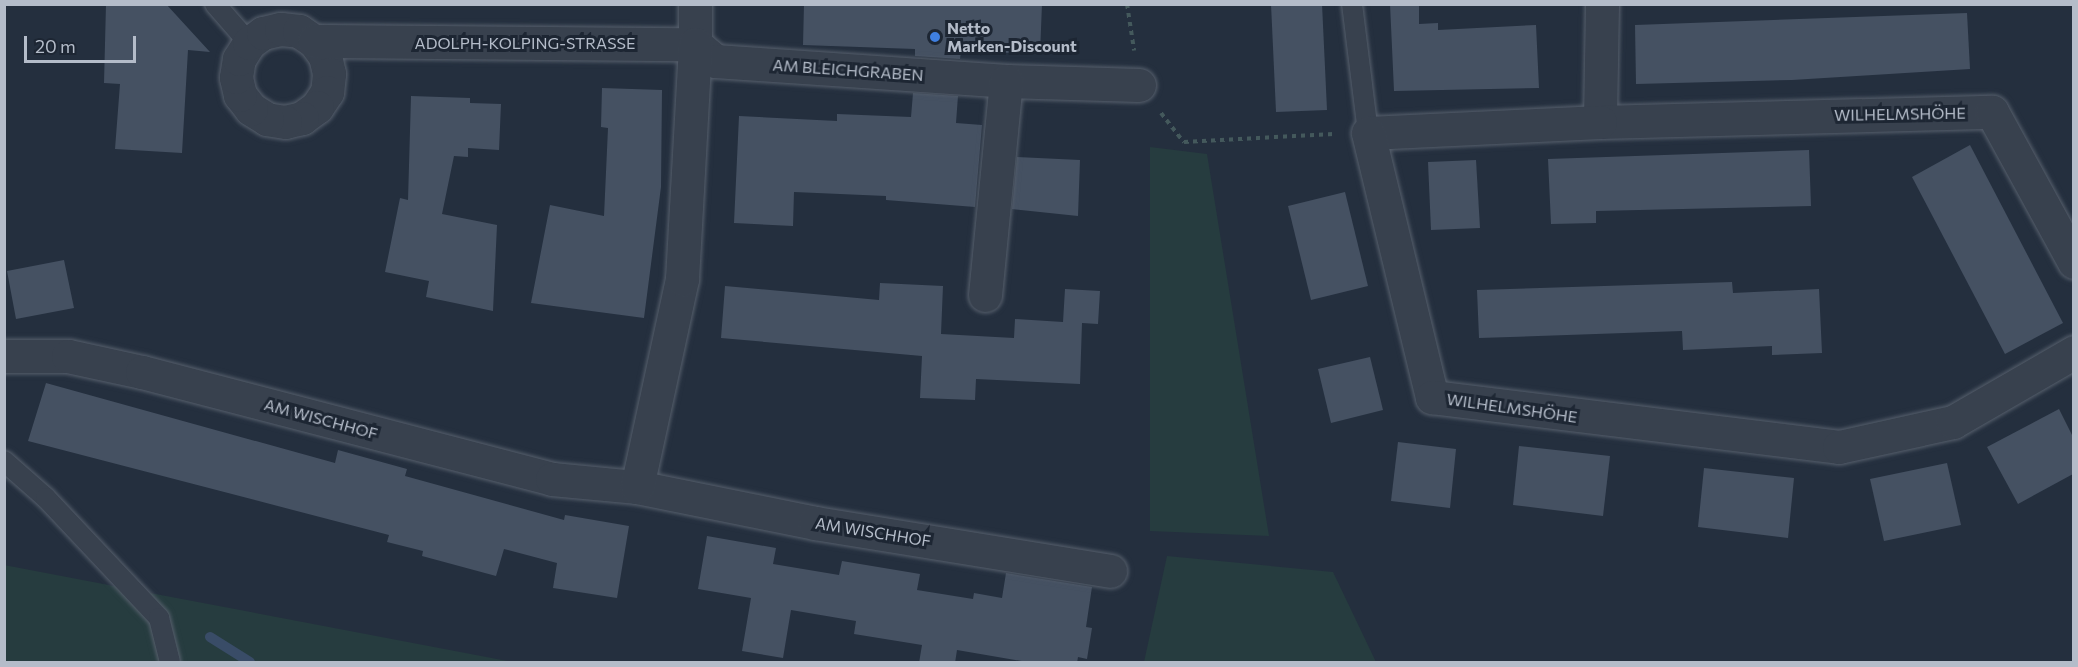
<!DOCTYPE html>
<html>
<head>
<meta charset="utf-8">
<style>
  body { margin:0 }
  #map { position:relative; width:2078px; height:667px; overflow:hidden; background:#242f3e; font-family:Commissioner,sans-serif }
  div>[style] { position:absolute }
  .green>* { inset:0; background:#263c3f }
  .stream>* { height:10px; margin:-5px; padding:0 5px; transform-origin:5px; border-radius:5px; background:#394c67 }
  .building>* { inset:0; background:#455162 }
  .path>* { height:4px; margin-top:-2px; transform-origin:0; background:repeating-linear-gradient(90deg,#44595c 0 4.5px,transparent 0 9px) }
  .roads { filter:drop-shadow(0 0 2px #565f6c) drop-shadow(0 0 2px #565f6c) }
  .lane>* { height:20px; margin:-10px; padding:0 10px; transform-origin:10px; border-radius:10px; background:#38414e }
  .street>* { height:33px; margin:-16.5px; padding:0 16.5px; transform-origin:16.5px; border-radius:16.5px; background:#38414e }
  .dots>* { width:16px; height:16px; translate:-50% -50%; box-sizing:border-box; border:3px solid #1d2633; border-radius:50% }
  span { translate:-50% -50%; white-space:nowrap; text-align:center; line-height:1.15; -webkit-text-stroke:6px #1d2633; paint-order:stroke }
  .poi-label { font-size:16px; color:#b4bcc9; font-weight:700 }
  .left { translate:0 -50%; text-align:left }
  .street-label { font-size:16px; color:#b4bcc9 }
  .frame { position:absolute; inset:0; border:6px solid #b4bcc9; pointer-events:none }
  .scale { position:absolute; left:24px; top:36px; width:112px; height:27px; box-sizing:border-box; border:3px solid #b4bcc9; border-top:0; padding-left:8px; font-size:18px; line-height:21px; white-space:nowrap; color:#b4bcc9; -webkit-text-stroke:4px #1d2633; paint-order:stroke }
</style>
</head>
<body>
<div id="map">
  <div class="green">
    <i style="clip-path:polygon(1150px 147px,1207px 154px,1269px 536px,1150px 531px)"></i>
    <i style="clip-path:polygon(1167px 556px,1333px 572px,1376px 662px,1144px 662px)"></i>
    <i style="clip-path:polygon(4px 565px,166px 596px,513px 662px,5px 662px)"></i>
  </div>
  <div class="stream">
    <i style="left:210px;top:637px;width:47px;rotate:32deg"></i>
  </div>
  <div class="building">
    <i style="clip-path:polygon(106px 4px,166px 4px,210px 52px,188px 50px,182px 153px,115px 149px,120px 84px,104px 83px)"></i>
    <i style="clip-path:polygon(804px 4px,1042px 4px,1040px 54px,961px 51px,960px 59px,915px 56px,915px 49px,803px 45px)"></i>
    <i style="clip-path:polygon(1271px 4px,1322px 4px,1327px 110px,1276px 112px)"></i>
    <i style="clip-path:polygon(1390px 4px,1419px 4px,1419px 24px,1438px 23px,1438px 30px,1536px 25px,1539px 88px,1394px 91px)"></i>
    <i style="clip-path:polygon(1967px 13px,1970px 69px,1792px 80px,1636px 84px,1635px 25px)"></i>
    <i style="clip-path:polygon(602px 88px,662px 90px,661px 187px,644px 318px,531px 303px,550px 205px,604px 216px,608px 128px,601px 127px)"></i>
    <i style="clip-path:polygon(913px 93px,958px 96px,956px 123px,982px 125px,975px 207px,886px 200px,886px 196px,794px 192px,793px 226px,734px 223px,739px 116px,837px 121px,837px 114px,911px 117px)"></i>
    <i style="clip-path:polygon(411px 96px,470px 98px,470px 103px,501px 104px,499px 150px,468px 148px,468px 157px,454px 156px,442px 214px,497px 225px,493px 311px,426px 297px,429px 281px,385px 272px,400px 198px,408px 200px)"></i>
    <i style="clip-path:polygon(1970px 145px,2063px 323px,2005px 354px,1912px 177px)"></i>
    <i style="clip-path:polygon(1809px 150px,1811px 206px,1596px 211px,1596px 223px,1551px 224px,1548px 159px)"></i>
    <i style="clip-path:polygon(1017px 157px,1080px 160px,1078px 216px,1012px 209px)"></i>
    <i style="clip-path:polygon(1476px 160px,1480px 228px,1431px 230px,1428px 162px)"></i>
    <i style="clip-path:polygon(1345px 192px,1368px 286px,1311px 300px,1288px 206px)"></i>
    <i style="clip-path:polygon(64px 260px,74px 308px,16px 319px,7px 271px)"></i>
    <i style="clip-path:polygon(1732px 282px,1733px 293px,1819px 289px,1822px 353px,1772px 355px,1772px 346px,1683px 350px,1682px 331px,1479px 338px,1477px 290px)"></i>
    <i style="clip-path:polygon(880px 283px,943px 286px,941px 334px,1014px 338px,1015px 319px,1063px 322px,1065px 289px,1100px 291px,1098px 324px,1082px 323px,1080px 384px,976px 379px,975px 400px,920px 398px,922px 356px,721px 338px,725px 286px,879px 300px)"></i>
    <i style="clip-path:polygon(1370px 357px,1383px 410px,1331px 423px,1318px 369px)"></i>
    <i style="clip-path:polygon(46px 383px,335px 463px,338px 450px,407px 469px,405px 476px,564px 520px,565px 515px,629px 526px,617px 598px,553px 588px,557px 563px,504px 549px,496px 576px,422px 556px,423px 551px,387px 542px,389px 535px,28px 441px)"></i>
    <i style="clip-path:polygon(2059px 409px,2073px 437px,2073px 474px,2018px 504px,1987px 447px)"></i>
    <i style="clip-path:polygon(1398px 442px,1456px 449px,1450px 508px,1391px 501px)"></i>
    <i style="clip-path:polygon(1519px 446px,1610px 456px,1603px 516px,1513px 505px)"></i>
    <i style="clip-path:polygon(1947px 463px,1961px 525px,1884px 541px,1870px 479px)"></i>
    <i style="clip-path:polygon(1704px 468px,1794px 478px,1788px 538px,1698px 527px)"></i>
    <i style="clip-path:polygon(707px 536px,776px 548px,773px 564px,839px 575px,842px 561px,920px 574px,917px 590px,973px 599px,974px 593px,1002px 598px,1006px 573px,1092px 587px,1086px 627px,1092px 628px,1087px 659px,1078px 657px,1077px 663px,1033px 663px,957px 650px,955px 663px,919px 663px,922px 645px,854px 634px,856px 621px,791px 610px,783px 658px,742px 651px,751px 598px,698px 589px)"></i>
  </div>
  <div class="path">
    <i style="left:1127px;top:4px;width:47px;rotate:81.3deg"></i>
    <i style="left:1161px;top:113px;width:37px;rotate:52deg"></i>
    <i style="left:1184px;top:142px;width:150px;rotate:-3.1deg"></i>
  </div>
  <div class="roads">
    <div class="lane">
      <i style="left:215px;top:4px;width:52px;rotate:48.9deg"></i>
      <i style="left:1352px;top:4px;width:130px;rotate:82.9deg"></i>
      <i style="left:4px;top:461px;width:56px;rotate:41.4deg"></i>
      <i style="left:46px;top:498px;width:165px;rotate:46.7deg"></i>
      <i style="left:159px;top:618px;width:45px;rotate:76deg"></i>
    </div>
    <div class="street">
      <i style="left:1602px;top:4px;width:118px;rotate:91deg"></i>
      <i style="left:1600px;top:122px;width:392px;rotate:-1.5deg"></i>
      <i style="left:1992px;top:112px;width:171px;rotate:61.3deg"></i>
      <i style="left:314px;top:41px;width:19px;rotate:54deg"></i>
      <i style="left:325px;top:56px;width:18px;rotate:77deg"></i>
      <i style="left:329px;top:74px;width:18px;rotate:96deg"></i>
      <i style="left:327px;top:92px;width:18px;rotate:124deg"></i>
      <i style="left:317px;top:107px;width:19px;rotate:144deg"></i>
      <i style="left:302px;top:118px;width:17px;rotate:167deg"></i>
      <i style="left:285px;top:122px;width:18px;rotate:-171deg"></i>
      <i style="left:267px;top:119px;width:19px;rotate:-148deg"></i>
      <i style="left:251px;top:109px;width:18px;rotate:-128deg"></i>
      <i style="left:240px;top:95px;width:18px;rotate:-103deg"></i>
      <i style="left:236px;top:77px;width:18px;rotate:-81deg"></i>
      <i style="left:239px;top:59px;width:19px;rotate:-58deg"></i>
      <i style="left:249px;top:43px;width:17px;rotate:-36deg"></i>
      <i style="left:263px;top:33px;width:18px;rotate:-13deg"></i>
      <i style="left:281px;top:29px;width:18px;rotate:6deg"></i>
      <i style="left:299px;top:31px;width:18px;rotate:34deg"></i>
      <i style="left:314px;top:41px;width:381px;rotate:0.5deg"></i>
      <i style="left:695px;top:44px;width:40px;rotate:-90deg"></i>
      <i style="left:695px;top:44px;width:26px;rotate:40deg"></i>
      <i style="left:715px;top:61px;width:292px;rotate:3.9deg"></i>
      <i style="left:1006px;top:81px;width:133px;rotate:1.7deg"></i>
      <i style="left:1600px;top:122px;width:232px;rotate:177.3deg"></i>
      <i style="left:1368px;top:133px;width:272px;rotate:76.4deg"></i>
      <i style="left:1432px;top:397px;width:410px;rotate:7deg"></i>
      <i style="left:1839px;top:447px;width:117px;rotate:-12.4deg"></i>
      <i style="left:1953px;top:422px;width:140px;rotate:-30deg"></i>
      <i style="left:985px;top:295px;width:215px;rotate:-84.4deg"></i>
      <i style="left:4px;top:356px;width:64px"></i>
      <i style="left:68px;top:356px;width:76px;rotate:12.2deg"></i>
      <i style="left:142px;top:372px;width:424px;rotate:14.6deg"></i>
      <i style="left:552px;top:479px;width:85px;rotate:5.4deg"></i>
      <i style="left:637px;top:487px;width:182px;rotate:11.4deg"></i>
      <i style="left:815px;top:523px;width:299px;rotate:9.2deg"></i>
      <i style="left:637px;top:487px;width:213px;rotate:-77.8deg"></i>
      <i style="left:682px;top:279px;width:235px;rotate:-86.8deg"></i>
    </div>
  </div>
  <div class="dots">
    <i style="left:935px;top:37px;background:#3f7fe0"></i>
  </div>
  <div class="poi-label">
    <span class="left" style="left:947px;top:37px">Netto<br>Marken-Discount</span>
  </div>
  <div class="street-label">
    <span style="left:525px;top:43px">ADOLPH-KOLPING-STRASSE</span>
    <span style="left:848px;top:70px;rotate:4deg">AM BLEICHGRABEN</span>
    <span style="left:1900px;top:114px;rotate:-1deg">WILHELMSHÖHE</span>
    <span style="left:1512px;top:408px;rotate:8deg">WILHELMSHÖHE</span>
    <span style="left:321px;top:419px;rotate:15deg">AM WISCHHOF</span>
    <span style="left:873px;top:532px;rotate:9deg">AM WISCHHOF</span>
  </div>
  <div class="frame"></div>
  <div class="scale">20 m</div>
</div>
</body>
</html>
